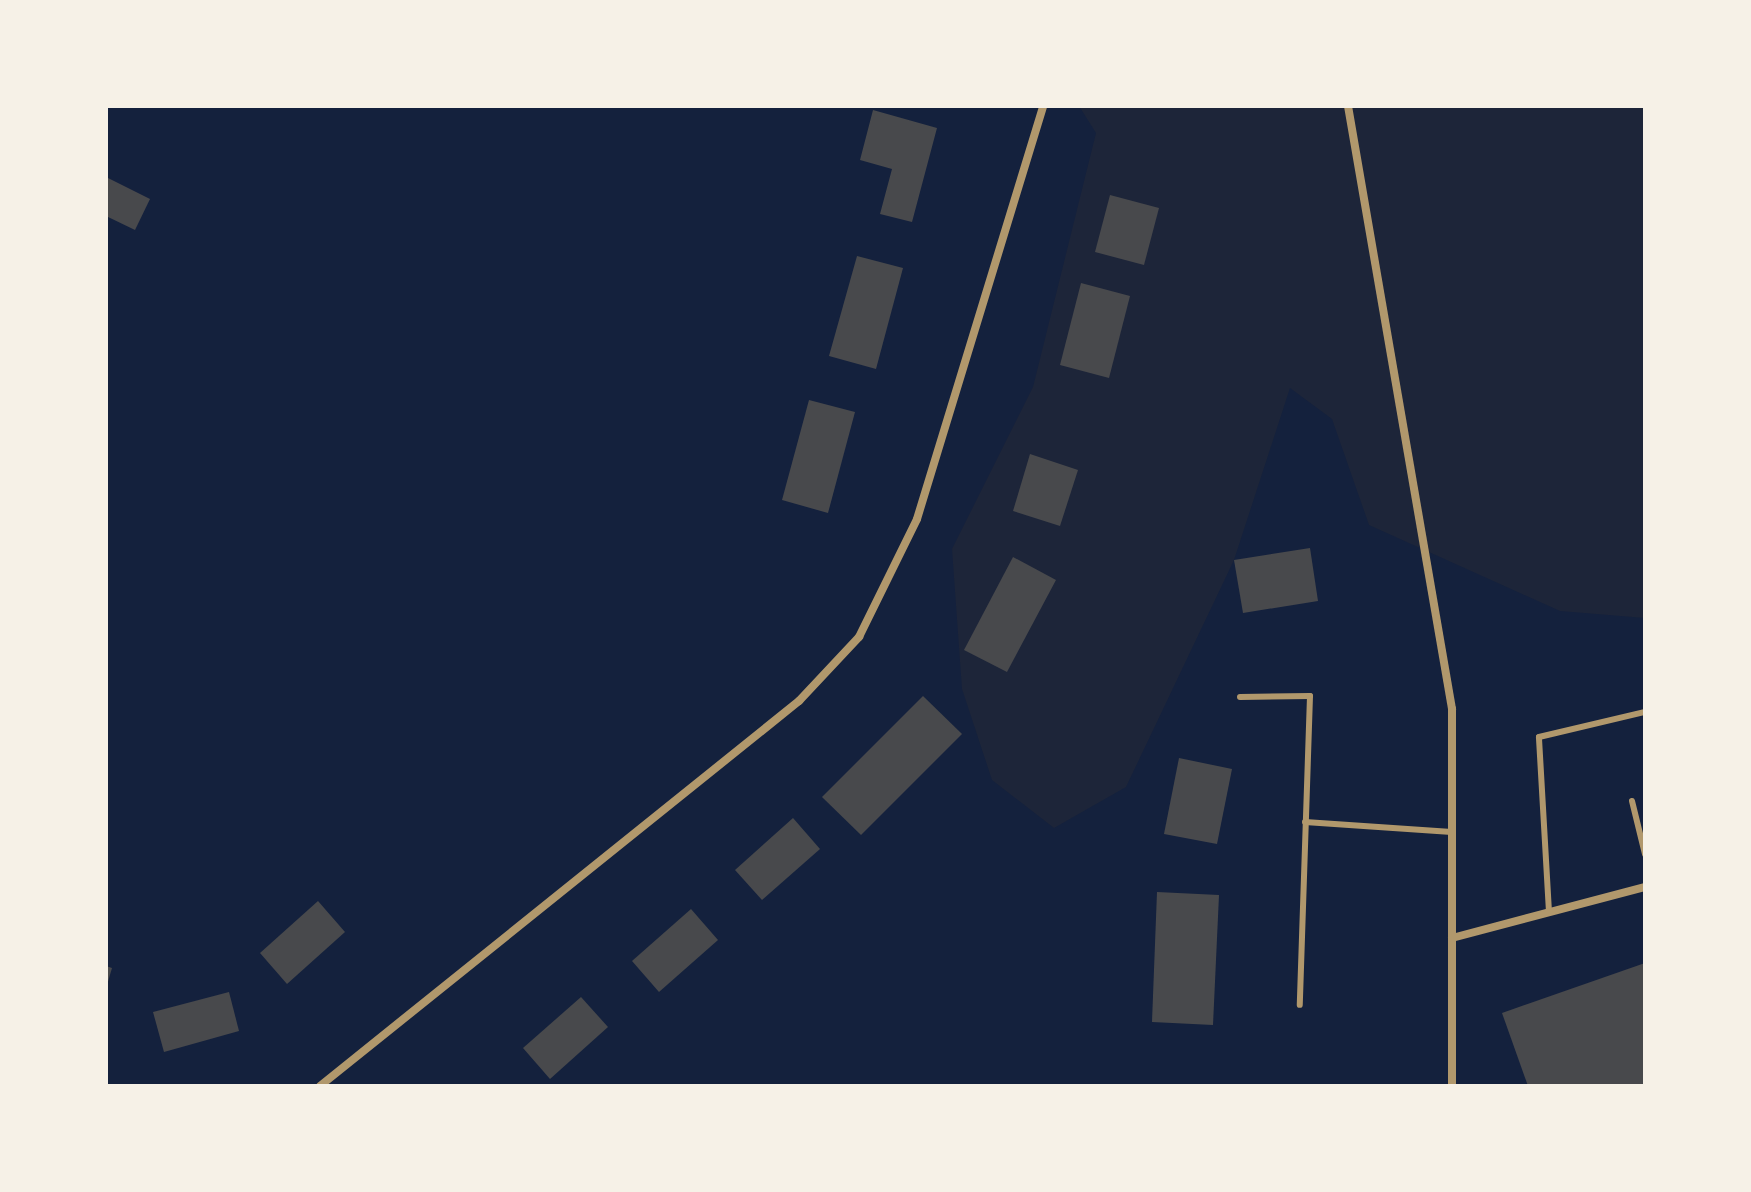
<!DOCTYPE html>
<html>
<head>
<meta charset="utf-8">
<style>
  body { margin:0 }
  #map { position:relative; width:1751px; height:1192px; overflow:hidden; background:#14213d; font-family:"Archivo Narrow",sans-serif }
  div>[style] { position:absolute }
  .green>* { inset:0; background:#1d2539 }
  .building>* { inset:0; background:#48494c }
  .service>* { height:6px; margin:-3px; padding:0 3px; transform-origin:3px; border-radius:3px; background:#b1986c }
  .minor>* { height:8px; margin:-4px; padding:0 4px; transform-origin:4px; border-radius:4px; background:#b1986c }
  span { translate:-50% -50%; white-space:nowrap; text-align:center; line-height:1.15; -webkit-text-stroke:8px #f6f1e7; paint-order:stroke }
  .frame { position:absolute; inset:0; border:108px solid #f6f1e7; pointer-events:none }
</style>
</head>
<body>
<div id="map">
  <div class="green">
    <i style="clip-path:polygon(1079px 106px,1645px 106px,1645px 618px,1560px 611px,1369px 525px,1332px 419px,1290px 388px,1234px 560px,1126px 787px,1054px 828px,992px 780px,962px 689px,952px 549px,1033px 387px,1096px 133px)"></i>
  </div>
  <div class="building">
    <i style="clip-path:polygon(873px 110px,937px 128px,912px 222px,880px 214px,892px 169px,860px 160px)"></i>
    <i style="clip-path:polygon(106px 177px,150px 199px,135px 230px,106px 216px)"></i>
    <i style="clip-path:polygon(1110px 195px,1159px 208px,1144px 265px,1095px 252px)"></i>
    <i style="clip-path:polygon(857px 256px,903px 268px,876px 369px,829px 356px)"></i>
    <i style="clip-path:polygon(1081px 283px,1130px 296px,1109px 378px,1060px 365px)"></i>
    <i style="clip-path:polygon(809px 400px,855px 412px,828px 513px,782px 500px)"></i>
    <i style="clip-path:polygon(1030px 454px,1078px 470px,1060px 526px,1013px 511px)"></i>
    <i style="clip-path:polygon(1310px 548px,1318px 601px,1243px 613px,1234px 560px)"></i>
    <i style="clip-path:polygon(1013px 557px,1056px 580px,1007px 672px,964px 650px)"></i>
    <i style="clip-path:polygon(923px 696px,962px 734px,861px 835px,822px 797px)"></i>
    <i style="clip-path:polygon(1179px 758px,1232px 769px,1217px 844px,1164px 834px)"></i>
    <i style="clip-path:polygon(793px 818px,820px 849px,762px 900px,735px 870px)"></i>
    <i style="clip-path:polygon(1157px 892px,1219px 895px,1213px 1025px,1152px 1022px)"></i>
    <i style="clip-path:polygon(318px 901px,345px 932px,287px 984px,260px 953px)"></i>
    <i style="clip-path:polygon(691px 909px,718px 940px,659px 992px,632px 961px)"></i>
    <i style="clip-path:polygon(1645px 963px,1645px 1086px,1528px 1086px,1502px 1013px)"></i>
    <i style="clip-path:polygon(106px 966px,112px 968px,107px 985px,106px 985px)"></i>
    <i style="clip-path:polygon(229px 992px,239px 1031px,164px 1052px,153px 1012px)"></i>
    <i style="clip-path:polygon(581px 997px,608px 1027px,550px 1079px,523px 1048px)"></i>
  </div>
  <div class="service">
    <i style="left:1240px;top:697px;width:70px;rotate:-0.8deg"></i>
    <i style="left:1310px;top:696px;width:309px;rotate:91.9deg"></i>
    <i style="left:1632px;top:801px;width:55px;rotate:76.2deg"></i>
    <i style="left:1305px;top:822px;width:147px;rotate:3.9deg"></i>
    <i style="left:1549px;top:912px;width:175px;rotate:-93.3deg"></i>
    <i style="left:1539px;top:737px;width:109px;rotate:-13.3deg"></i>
  </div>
  <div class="minor">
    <i style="left:1348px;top:106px;width:612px;rotate:80.21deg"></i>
    <i style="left:1452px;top:709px;width:377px;rotate:90deg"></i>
    <i style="left:1452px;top:938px;width:200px;rotate:-14.8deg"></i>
    <i style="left:320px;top:1086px;width:615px;rotate:-38.79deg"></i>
    <i style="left:799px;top:701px;width:88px;rotate:-46.8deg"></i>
    <i style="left:859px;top:637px;width:131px;rotate:-63.8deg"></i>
    <i style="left:917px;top:519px;width:432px;rotate:-73deg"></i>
  </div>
  <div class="frame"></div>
</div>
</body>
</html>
